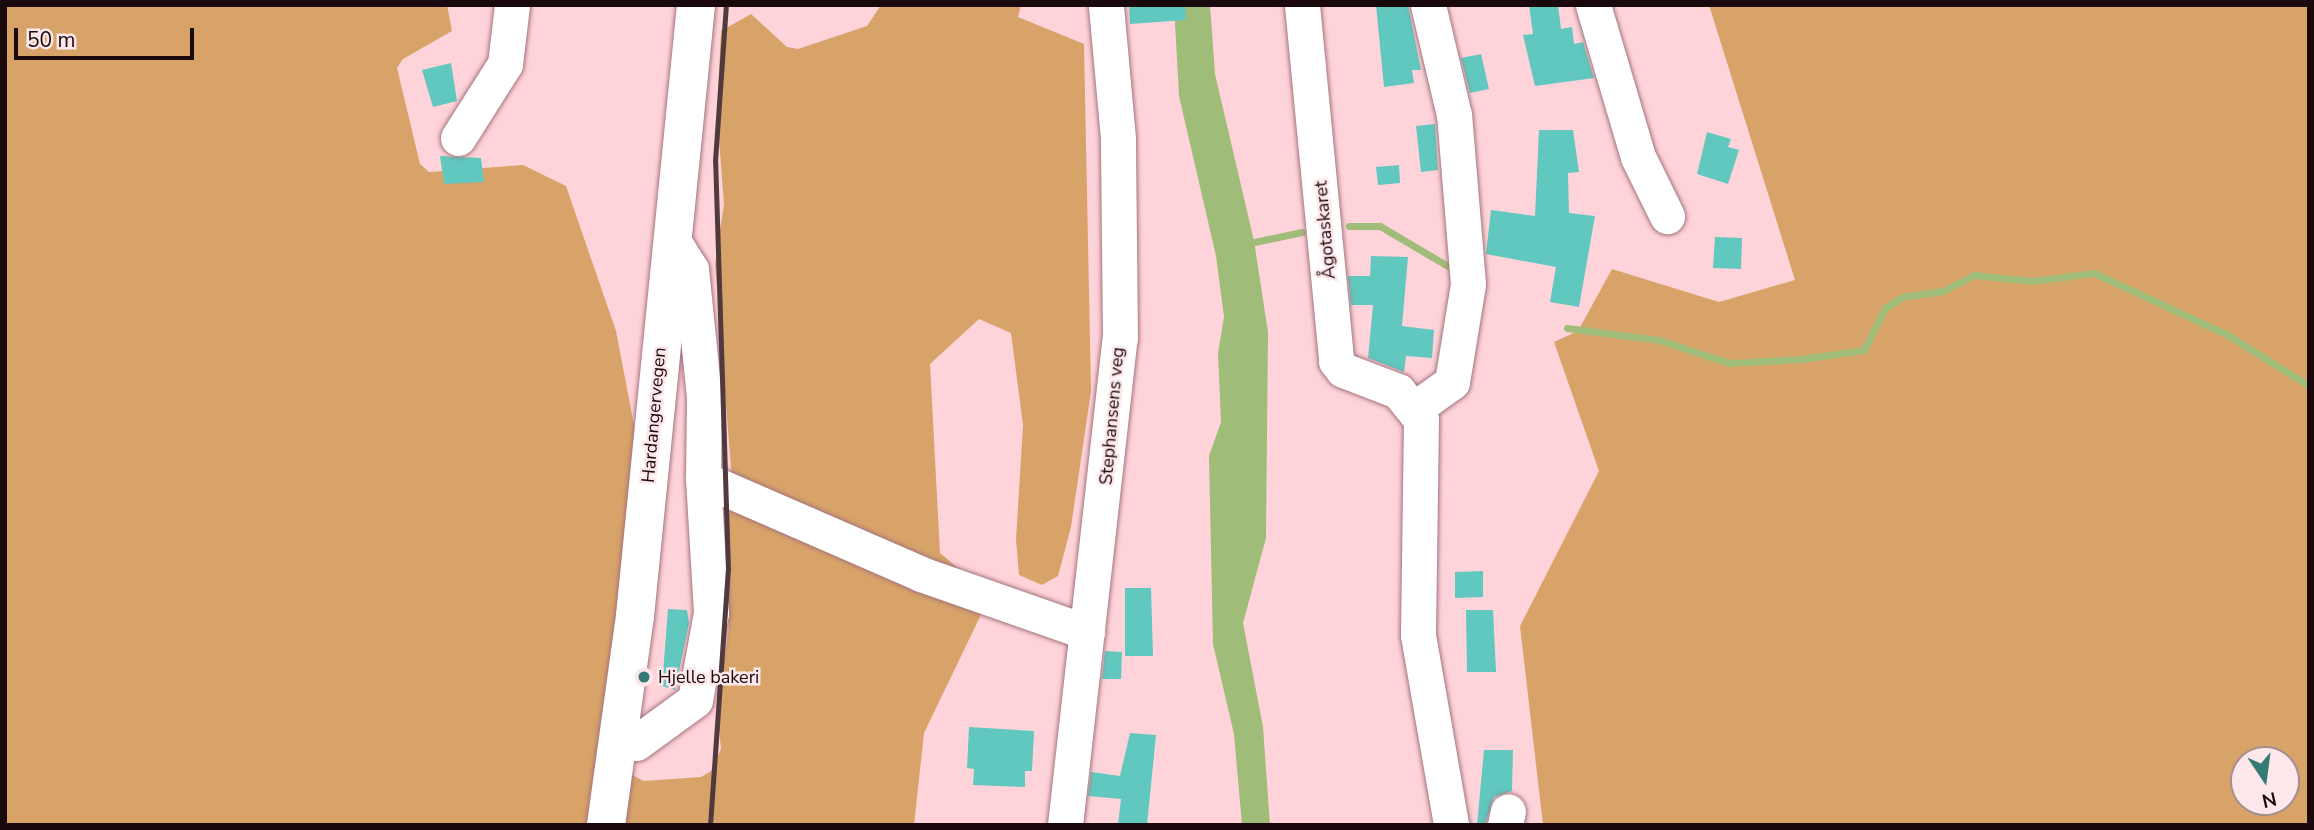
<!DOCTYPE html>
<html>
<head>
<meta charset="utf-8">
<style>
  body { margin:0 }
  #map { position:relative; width:2314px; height:830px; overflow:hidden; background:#ffd3da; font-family:"Nunito Sans",sans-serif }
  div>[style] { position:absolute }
  .forest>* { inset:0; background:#d8a369 }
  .water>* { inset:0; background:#9fbc78 }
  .stream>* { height:7px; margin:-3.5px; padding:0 3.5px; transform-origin:3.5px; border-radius:3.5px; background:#9fbc78 }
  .building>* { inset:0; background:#60c8be }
  .roads { filter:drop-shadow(0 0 2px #a4747c) drop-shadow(0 0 2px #a4747c) }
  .minor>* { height:35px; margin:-17.5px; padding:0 17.5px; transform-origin:17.5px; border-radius:17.5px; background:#fff }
  .major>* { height:38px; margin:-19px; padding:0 19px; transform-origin:19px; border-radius:19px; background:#fff }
  .rail>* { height:5px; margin:-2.5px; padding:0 2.5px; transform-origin:2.5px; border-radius:2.5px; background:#513a3e }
  .dots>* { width:19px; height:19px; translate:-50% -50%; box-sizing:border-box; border:4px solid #fde7ea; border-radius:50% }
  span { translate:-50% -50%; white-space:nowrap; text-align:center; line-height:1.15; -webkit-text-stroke:5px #fde7ea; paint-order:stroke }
  .street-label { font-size:18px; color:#1a090c }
  .poi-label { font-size:18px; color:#1a090c }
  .left { translate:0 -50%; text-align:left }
  .frame { position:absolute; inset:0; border:7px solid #1a090c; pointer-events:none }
  .north { position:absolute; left:2230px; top:746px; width:70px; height:70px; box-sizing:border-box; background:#fde7ea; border:2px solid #a28e91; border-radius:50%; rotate:167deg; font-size:19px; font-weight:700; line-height:28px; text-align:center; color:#1a090c }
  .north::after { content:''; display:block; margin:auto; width:24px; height:32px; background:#347b75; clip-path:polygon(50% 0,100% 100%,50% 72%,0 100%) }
  .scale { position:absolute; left:14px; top:28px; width:180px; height:32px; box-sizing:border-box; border:4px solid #1a090c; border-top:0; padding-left:9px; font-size:21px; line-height:24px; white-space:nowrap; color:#1a090c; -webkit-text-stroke:5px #fde7ea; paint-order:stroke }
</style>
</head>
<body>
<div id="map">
  <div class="forest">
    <i style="clip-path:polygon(5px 5px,447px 5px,452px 31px,403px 59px,397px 68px,420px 164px,429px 172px,523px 165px,566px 186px,616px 331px,638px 446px,622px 770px,644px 781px,701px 777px,711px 771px,721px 749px,717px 710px,729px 627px,722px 553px,733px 493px,715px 264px,724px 204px,717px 114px,721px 31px,751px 14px,787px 47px,798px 49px,867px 26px,881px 5px,1021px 5px,1018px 17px,1084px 44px,1091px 391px,1071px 527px,1058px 576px,1042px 585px,1019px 575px,1016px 540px,1023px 425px,1011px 333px,979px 319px,930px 364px,940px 553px,994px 599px,989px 598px,924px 733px,914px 825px,5px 825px)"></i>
    <i style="clip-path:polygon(evenodd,1709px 5px,2309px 5px,2309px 825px,1543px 825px,1520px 626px,1599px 471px,1554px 342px,1578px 331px,1612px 269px,1719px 302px,1795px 280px,1709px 5px,2244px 760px,2286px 760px,2286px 802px,2244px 802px,2244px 760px)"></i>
  </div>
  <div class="water">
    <i style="clip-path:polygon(1174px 5px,1210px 5px,1215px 74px,1254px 241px,1268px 332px,1266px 538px,1243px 623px,1263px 727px,1270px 825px,1242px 825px,1234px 734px,1213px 644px,1209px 456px,1221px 422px,1218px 353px,1224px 317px,1216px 256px,1179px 96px)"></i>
  </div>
  <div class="stream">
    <i style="left:1349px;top:226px;width:31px"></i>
    <i style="left:1380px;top:226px;width:88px;rotate:30.6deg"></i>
    <i style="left:1245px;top:244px;width:58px;rotate:-11.9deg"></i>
    <i style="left:1567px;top:328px;width:93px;rotate:7.4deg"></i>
    <i style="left:1659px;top:340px;width:74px;rotate:18.2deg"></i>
    <i style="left:1729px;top:363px;width:72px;rotate:-3.2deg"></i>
    <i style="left:1801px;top:359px;width:64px;rotate:-8.1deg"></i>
    <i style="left:1864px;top:350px;width:47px;rotate:-63.4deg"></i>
    <i style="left:1885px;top:308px;width:20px;rotate:-33deg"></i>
    <i style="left:1902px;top:297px;width:41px;rotate:-8.3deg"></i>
    <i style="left:1943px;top:291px;width:36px;rotate:-27deg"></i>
    <i style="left:1975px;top:275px;width:57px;rotate:6deg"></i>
    <i style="left:2032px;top:281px;width:63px;rotate:-7.4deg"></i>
    <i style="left:2094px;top:273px;width:148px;rotate:24.8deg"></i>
    <i style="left:2228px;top:335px;width:96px;rotate:32.2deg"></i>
  </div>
  <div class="building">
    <i style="clip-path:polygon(1129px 5px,1185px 5px,1186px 20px,1130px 24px)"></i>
    <i style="clip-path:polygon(1376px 5px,1408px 5px,1421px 70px,1412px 70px,1414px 83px,1384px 87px)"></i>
    <i style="clip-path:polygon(1529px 5px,1558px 5px,1561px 29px,1572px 27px,1574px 44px,1583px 42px,1594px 78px,1535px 86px,1523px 35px,1533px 34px)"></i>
    <i style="clip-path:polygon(1481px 54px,1489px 89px,1470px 93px,1461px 58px)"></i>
    <i style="clip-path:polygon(451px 63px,457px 101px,433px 107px,422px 70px)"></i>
    <i style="clip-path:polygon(1435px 124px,1438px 170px,1421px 172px,1416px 126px)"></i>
    <i style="clip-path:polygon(1539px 130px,1573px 130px,1579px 172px,1568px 173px,1569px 213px,1595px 216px,1579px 307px,1550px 302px,1556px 267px,1486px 254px,1491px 210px,1535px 216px)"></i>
    <i style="clip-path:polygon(1707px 132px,1731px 139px,1728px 147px,1739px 150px,1728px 184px,1697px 174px)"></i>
    <i style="clip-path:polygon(440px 156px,481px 158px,484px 182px,444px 184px)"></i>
    <i style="clip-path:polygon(1399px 165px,1400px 183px,1378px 185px,1376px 167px)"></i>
    <i style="clip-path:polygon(1715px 237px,1742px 238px,1741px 269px,1713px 268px)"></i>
    <i style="clip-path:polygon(1371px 256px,1408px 257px,1402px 326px,1434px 330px,1432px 358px,1406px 356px,1404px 372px,1368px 358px,1373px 305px,1351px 305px,1348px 276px,1370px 276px)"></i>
    <i style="clip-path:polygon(1483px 571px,1483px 597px,1455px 598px,1455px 572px)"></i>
    <i style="clip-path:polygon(1125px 588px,1151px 588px,1153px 656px,1125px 656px)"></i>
    <i style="clip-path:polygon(668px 609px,687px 610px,689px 623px,675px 690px,662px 686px)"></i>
    <i style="clip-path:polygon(1466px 610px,1493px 610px,1496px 672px,1467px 672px)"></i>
    <i style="clip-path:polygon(1105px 651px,1122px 652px,1121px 679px,1102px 679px)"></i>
    <i style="clip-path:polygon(969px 727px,1034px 731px,1032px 771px,1025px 771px,1025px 787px,973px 785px,974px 769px,967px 768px)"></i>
    <i style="clip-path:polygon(1130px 733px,1156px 735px,1147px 825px,1118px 825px,1121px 799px,1088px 796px,1091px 772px,1120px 776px)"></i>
    <i style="clip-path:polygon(1484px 750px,1513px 750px,1512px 791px,1494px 797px,1485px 825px,1477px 825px)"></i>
  </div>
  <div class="roads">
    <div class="minor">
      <i style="left:1302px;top:5px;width:358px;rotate:84.5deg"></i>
      <i style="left:1336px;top:361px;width:11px;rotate:52deg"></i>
      <i style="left:1343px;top:370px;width:59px;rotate:20.9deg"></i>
      <i style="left:1398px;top:391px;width:36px;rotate:51deg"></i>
      <i style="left:1421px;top:419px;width:216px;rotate:90.8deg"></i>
      <i style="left:1418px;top:635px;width:193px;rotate:80.1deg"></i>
      <i style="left:1593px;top:5px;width:159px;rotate:73.5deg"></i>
      <i style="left:1638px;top:157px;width:66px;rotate:63.8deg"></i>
      <i style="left:458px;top:138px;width:88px;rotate:-57.6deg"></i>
      <i style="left:505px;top:64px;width:59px;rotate:-83.2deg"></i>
      <i style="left:672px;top:239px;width:36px;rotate:58deg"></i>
      <i style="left:691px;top:269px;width:130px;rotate:84.2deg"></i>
      <i style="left:704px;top:398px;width:81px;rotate:90.7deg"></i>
      <i style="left:703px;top:479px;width:238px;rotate:23.5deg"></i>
      <i style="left:921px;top:574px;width:176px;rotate:19.3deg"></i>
      <i style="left:1417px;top:407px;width:43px;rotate:-35.5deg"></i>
      <i style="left:1452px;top:382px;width:99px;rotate:-80.7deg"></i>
      <i style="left:1468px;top:284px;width:170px;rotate:-94.7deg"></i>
      <i style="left:1454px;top:115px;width:113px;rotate:-103.3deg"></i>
      <i style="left:620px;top:739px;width:16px;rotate:14deg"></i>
      <i style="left:636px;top:743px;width:73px;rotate:-36.1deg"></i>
      <i style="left:695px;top:700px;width:88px;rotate:-79.6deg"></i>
      <i style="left:711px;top:613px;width:134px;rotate:-93.4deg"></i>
      <i style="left:1065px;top:825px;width:490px;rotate:-83.6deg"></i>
      <i style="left:1120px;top:338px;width:200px;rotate:-90.6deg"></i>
      <i style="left:1118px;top:138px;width:134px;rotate:-95.2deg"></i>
      <i style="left:1505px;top:825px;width:14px;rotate:-78deg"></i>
    </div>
    <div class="major">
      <i style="left:606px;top:825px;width:211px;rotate:-82.1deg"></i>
      <i style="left:635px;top:616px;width:614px;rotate:-84.3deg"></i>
    </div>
  </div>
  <div class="rail">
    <i style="left:710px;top:825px;width:256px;rotate:-86deg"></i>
    <i style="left:728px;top:570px;width:409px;rotate:-91.8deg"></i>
    <i style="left:715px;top:161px;width:156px;rotate:-86deg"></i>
  </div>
  <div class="dots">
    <i style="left:644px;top:677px;background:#347b75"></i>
  </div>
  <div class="street-label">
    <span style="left:1325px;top:230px;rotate:-95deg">Ågotaskaret</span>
    <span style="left:654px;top:415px;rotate:-85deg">Hardangervegen</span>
    <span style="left:1112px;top:416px;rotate:-85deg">Stephansens veg</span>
  </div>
  <div class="poi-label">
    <span class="left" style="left:658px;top:677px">Hjelle bakeri</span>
  </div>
  <div class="frame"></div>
  <div class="north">N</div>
  <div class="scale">50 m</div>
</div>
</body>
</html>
